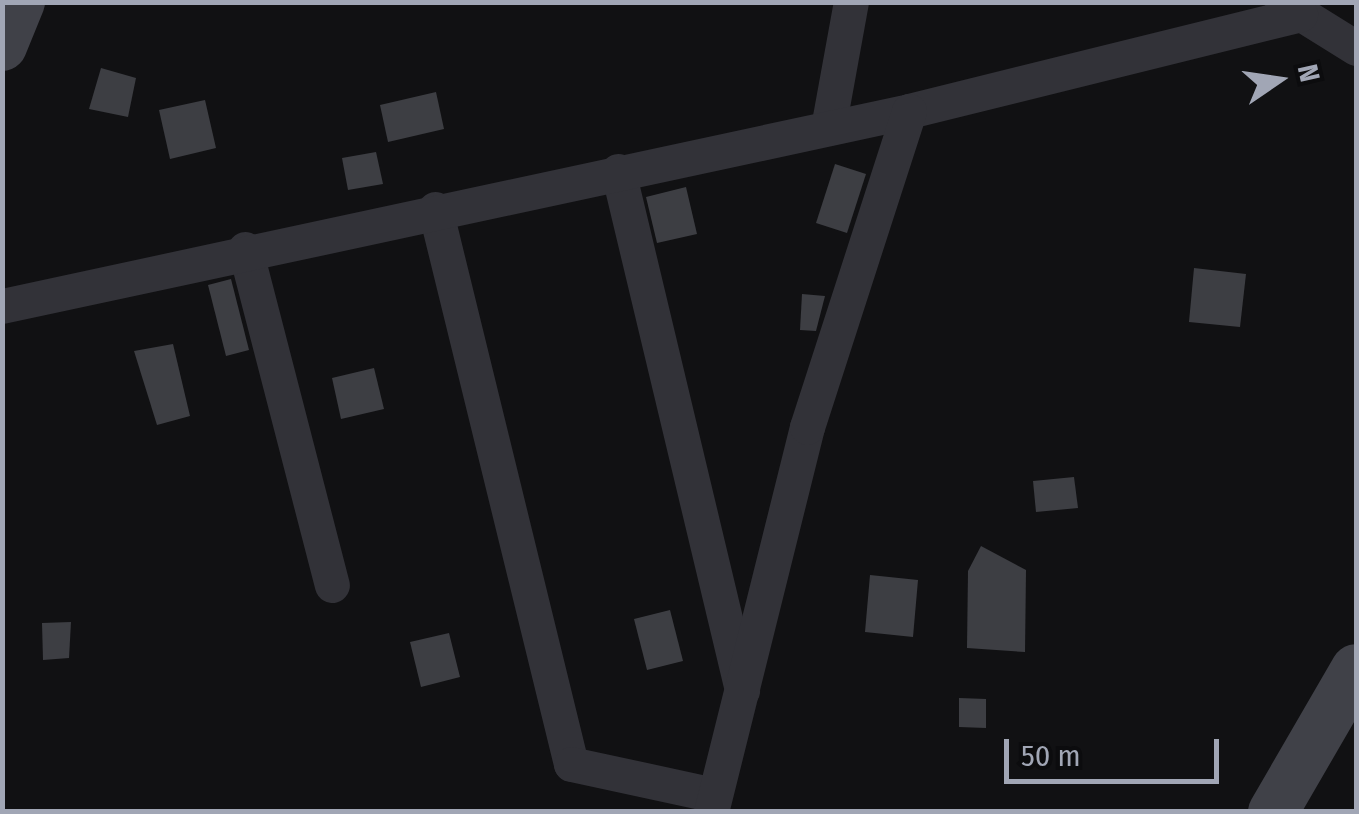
<!DOCTYPE html>
<html>
<head>
<meta charset="utf-8">
<style>
  body { margin:0 }
  #map { position:relative; width:1359px; height:814px; overflow:hidden; background:#111113; font-family:"Fira Sans Condensed",sans-serif }
  div>[style] { position:absolute }
  .building>* { inset:0; background:#3d3e43 }
  .street>* { height:35px; margin:-17.5px; padding:0 17.5px; transform-origin:17.5px; border-radius:17.5px; background:#323238 }
  .secondary>* { height:50px; margin:-25px; padding:0 25px; transform-origin:25px; border-radius:25px; background:#404148 }
  span { translate:-50% -50%; white-space:nowrap; text-align:center; line-height:1.15; -webkit-text-stroke:10px #0c0c0e; paint-order:stroke }
  .frame { position:absolute; inset:0; border:5px solid #a1a6b5; pointer-events:none }
  .north { position:absolute; left:1229px; top:30px; width:100px; height:100px; -webkit-text-stroke:8px #0c0c0e; paint-order:stroke; rotate:77deg; font-size:28px; font-weight:700; line-height:40px; text-align:center; color:#a1a6b5 }
  .north::after { content:''; display:block; margin:auto; width:35px; height:45px; background:#a1a6b5; clip-path:polygon(50% 0,100% 100%,50% 72%,0 100%) }
  .scale { position:absolute; left:1004px; top:739px; width:215px; height:45px; box-sizing:border-box; border:5px solid #a1a6b5; border-top:0; padding-left:12px; font-size:30px; line-height:35px; white-space:nowrap; color:#a1a6b5; -webkit-text-stroke:8px #0c0c0e; paint-order:stroke }
</style>
</head>
<body>
<div id="map">
  <div class="building">
    <i style="clip-path:polygon(101px 68px,136px 78px,128px 117px,89px 109px)"></i>
    <i style="clip-path:polygon(436px 92px,444px 129px,388px 142px,380px 105px)"></i>
    <i style="clip-path:polygon(205px 100px,216px 148px,170px 159px,159px 110px)"></i>
    <i style="clip-path:polygon(376px 152px,383px 184px,348px 190px,342px 158px)"></i>
    <i style="clip-path:polygon(835px 164px,866px 174px,847px 233px,816px 223px)"></i>
    <i style="clip-path:polygon(686px 187px,697px 234px,657px 243px,646px 197px)"></i>
    <i style="clip-path:polygon(1194px 268px,1246px 274px,1240px 327px,1189px 322px)"></i>
    <i style="clip-path:polygon(231px 279px,249px 350px,226px 356px,208px 285px)"></i>
    <i style="clip-path:polygon(802px 294px,825px 296px,816px 331px,800px 330px)"></i>
    <i style="clip-path:polygon(173px 344px,190px 416px,157px 425px,134px 351px)"></i>
    <i style="clip-path:polygon(374px 368px,384px 409px,341px 419px,332px 378px)"></i>
    <i style="clip-path:polygon(1074px 477px,1078px 508px,1036px 512px,1033px 481px)"></i>
    <i style="clip-path:polygon(981px 546px,1026px 570px,1025px 652px,967px 648px,968px 571px)"></i>
    <i style="clip-path:polygon(870px 575px,918px 580px,913px 637px,865px 632px)"></i>
    <i style="clip-path:polygon(670px 610px,683px 661px,647px 670px,634px 619px)"></i>
    <i style="clip-path:polygon(71px 622px,69px 658px,43px 660px,42px 623px)"></i>
    <i style="clip-path:polygon(449px 633px,460px 677px,421px 687px,410px 642px)"></i>
    <i style="clip-path:polygon(959px 698px,986px 699px,986px 728px,959px 727px)"></i>
  </div>
  <div class="street">
    <i style="left:1282px;top:2px;width:87px;rotate:31.9deg"></i>
    <i style="left:828px;top:128px;width:128px;rotate:-79.7deg"></i>
    <i style="left:618px;top:171px;width:534px;rotate:76.56deg"></i>
    <i style="left:435px;top:209px;width:571px;rotate:76.23deg"></i>
    <i style="left:571px;top:764px;width:142px;rotate:12.2deg"></i>
    <i style="left:245px;top:249px;width:347px;rotate:75.5deg"></i>
    <i style="left:2px;top:306px;width:928px;rotate:-12.13deg"></i>
    <i style="left:909px;top:111px;width:403px;rotate:-13.9deg"></i>
    <i style="left:711px;top:812px;width:397px;rotate:-76deg"></i>
    <i style="left:807px;top:427px;width:332px;rotate:-72.1deg"></i>
  </div>
  <div class="secondary">
    <i style="left:2px;top:46px;width:48px;rotate:-67.8deg"></i>
    <i style="left:1273px;top:812px;width:165px;rotate:-59.9deg"></i>
  </div>
  <div class="frame"></div>
  <div class="north">N</div>
  <div class="scale">50 m</div>
</div>
</body>
</html>
